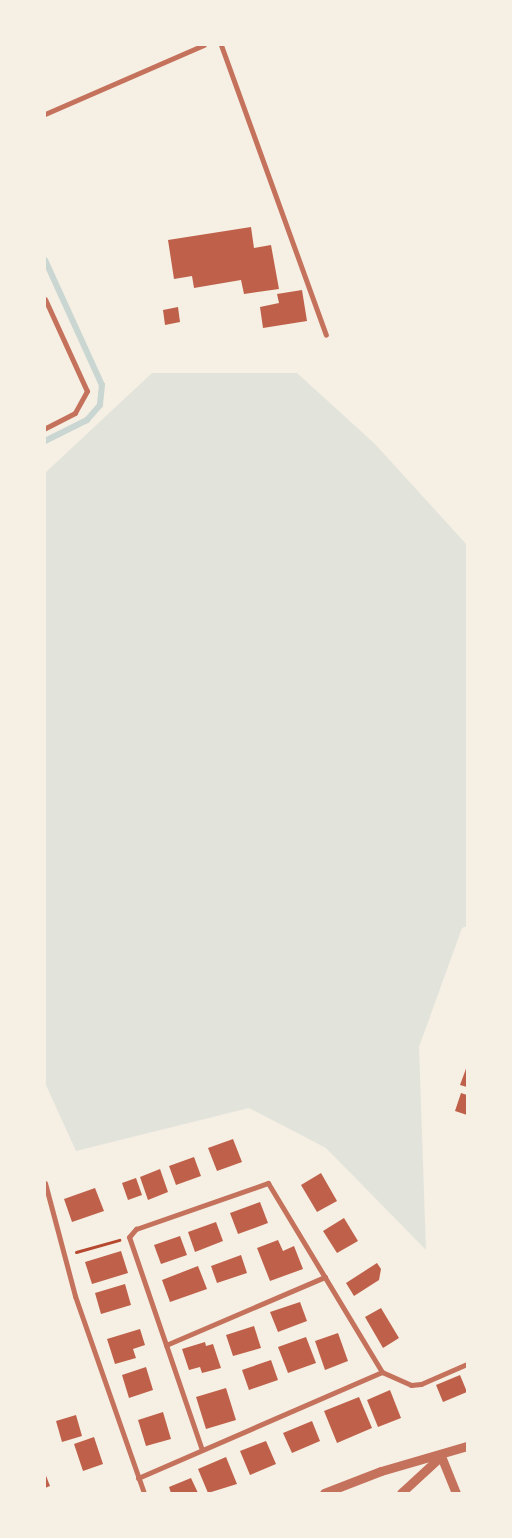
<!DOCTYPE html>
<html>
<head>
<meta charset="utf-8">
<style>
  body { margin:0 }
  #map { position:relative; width:512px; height:1538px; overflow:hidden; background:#f6efe4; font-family:Quicksand,sans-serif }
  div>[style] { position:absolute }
  .green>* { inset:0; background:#e2e4dc }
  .stream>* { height:6px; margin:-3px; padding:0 3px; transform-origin:3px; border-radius:3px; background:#c9d6d2 }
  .building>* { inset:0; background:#bf614a }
  .path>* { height:3px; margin:-1.5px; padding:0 1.5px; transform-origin:1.5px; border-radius:1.5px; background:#b5482f }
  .minor>* { height:5px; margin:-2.5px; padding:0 2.5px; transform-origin:2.5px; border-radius:2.5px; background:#c5725c }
  .tertiary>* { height:9px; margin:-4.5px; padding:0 4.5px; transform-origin:4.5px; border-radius:4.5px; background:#c5725c }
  span { translate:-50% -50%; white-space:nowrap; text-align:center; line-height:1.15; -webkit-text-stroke:4px #f6efe4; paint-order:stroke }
  .frame { position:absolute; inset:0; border:46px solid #f6efe4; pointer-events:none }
</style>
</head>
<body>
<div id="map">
  <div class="green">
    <i style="clip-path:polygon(152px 373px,297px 373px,375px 444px,467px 545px,467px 926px,462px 928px,419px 1047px,426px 1250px,326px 1148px,249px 1108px,76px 1151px,45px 1083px,45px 473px)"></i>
  </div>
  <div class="stream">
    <i style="left:45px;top:260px;width:137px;rotate:65.5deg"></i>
    <i style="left:102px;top:385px;width:20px;rotate:96deg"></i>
    <i style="left:100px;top:405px;width:20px;rotate:131deg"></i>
    <i style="left:87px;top:420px;width:47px;rotate:153.4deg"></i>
  </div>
  <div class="building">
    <i style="clip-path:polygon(251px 227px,254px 248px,271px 245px,279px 289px,244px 294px,241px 280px,194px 288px,192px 276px,174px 279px,168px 240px)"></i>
    <i style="clip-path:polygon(302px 290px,307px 321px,263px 328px,260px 307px,279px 303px,277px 294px)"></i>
    <i style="clip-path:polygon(178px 307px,180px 322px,165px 325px,163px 310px)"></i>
    <i style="clip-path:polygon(467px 1066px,467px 1087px,460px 1085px)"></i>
    <i style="clip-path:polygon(461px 1093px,467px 1095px,467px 1115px,455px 1111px)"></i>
    <i style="clip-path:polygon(233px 1139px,242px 1162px,217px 1171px,208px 1148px)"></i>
    <i style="clip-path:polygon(194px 1157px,201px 1176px,176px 1185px,169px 1166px)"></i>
    <i style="clip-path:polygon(160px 1169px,168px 1192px,148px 1200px,140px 1177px)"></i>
    <i style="clip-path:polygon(321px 1173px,337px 1201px,317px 1212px,301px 1185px)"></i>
    <i style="clip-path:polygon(136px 1178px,142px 1195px,128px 1200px,122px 1183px)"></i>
    <i style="clip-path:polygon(95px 1188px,104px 1211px,72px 1222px,64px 1199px)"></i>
    <i style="clip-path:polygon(260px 1202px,268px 1223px,238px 1234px,230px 1213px)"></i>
    <i style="clip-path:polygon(344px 1218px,358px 1241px,337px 1253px,323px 1231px)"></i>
    <i style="clip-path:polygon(216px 1222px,223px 1241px,195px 1252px,188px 1232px)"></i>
    <i style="clip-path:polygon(180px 1236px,187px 1255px,161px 1264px,154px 1245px)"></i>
    <i style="clip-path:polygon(278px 1240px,283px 1251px,294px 1246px,303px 1269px,270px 1281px,257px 1248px)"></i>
    <i style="clip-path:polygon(121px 1251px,128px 1273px,92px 1284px,85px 1262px)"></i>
    <i style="clip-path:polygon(241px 1255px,247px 1273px,217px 1283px,211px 1266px)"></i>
    <i style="clip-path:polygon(377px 1263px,381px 1269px,379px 1280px,354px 1296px,346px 1283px)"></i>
    <i style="clip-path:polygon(198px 1266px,207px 1289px,170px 1302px,162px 1280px)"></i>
    <i style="clip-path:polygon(125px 1284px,131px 1305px,101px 1314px,95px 1293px)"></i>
    <i style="clip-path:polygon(300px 1302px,307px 1321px,278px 1332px,270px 1312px)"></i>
    <i style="clip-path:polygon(381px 1308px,399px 1338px,383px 1348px,365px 1317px)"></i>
    <i style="clip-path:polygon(254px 1326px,261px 1348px,233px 1356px,226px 1335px)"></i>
    <i style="clip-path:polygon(140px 1329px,145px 1345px,133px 1349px,136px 1358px,115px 1364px,107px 1339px)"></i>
    <i style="clip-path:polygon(338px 1333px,348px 1361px,325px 1370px,315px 1341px)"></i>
    <i style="clip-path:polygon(306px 1337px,316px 1363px,288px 1373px,278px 1347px)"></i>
    <i style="clip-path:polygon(205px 1342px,206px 1346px,213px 1344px,221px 1368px,202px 1373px,200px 1367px,189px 1370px,182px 1349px)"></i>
    <i style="clip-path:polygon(271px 1360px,278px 1380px,249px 1390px,242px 1370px)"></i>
    <i style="clip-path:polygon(146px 1367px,153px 1390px,129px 1398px,122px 1375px)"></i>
    <i style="clip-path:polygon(460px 1375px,467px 1392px,443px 1402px,436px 1385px)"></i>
    <i style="clip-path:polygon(226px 1388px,236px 1420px,206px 1429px,196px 1397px)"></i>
    <i style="clip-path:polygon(390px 1390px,401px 1418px,378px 1427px,367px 1400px)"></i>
    <i style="clip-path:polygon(359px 1397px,372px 1428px,337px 1443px,324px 1411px)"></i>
    <i style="clip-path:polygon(163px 1412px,171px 1439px,146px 1446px,138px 1420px)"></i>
    <i style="clip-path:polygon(76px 1415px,82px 1436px,62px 1442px,56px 1421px)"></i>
    <i style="clip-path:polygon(312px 1421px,320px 1441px,292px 1453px,283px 1433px)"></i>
    <i style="clip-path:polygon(94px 1437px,103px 1464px,83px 1471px,74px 1444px)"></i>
    <i style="clip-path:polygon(266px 1441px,276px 1464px,250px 1475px,240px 1451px)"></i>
    <i style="clip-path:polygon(226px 1457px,237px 1484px,208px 1493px,198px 1469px)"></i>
    <i style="clip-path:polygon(45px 1473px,50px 1486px,45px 1488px)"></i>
    <i style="clip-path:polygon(191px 1478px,198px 1493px,171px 1493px,169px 1487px)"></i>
  </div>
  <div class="path">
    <i style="left:76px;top:1252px;width:45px;rotate:-15.6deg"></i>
  </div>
  <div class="minor">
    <i style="left:221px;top:45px;width:308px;rotate:70.1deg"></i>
    <i style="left:45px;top:114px;width:173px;rotate:-23.5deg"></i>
    <i style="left:45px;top:299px;width:101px;rotate:65.5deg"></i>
    <i style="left:87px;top:391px;width:25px;rotate:119deg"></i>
    <i style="left:75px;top:413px;width:34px;rotate:153deg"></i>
    <i style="left:45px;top:1183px;width:117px;rotate:75.1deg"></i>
    <i style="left:75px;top:1296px;width:209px;rotate:70.7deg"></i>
    <i style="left:166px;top:1345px;width:173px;rotate:-23.2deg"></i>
    <i style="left:202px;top:1450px;width:225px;rotate:-108.9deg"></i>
    <i style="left:129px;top:1237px;width:11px;rotate:-49deg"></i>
    <i style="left:136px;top:1229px;width:140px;rotate:-19.2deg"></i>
    <i style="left:268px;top:1183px;width:221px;rotate:58.9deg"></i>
    <i style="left:138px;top:1478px;width:266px;rotate:-23.5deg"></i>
    <i style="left:382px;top:1372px;width:32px;rotate:24deg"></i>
    <i style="left:411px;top:1385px;width:10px;rotate:-6deg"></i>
    <i style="left:421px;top:1384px;width:50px;rotate:-23.5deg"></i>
  </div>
  <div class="tertiary">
    <i style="left:441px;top:1456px;width:40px;rotate:68deg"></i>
    <i style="left:324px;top:1493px;width:61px;rotate:-21.1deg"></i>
    <i style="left:381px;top:1471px;width:90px;rotate:-16.2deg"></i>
    <i style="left:401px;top:1493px;width:52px;rotate:-42.6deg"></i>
  </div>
  <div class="frame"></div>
</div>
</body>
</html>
